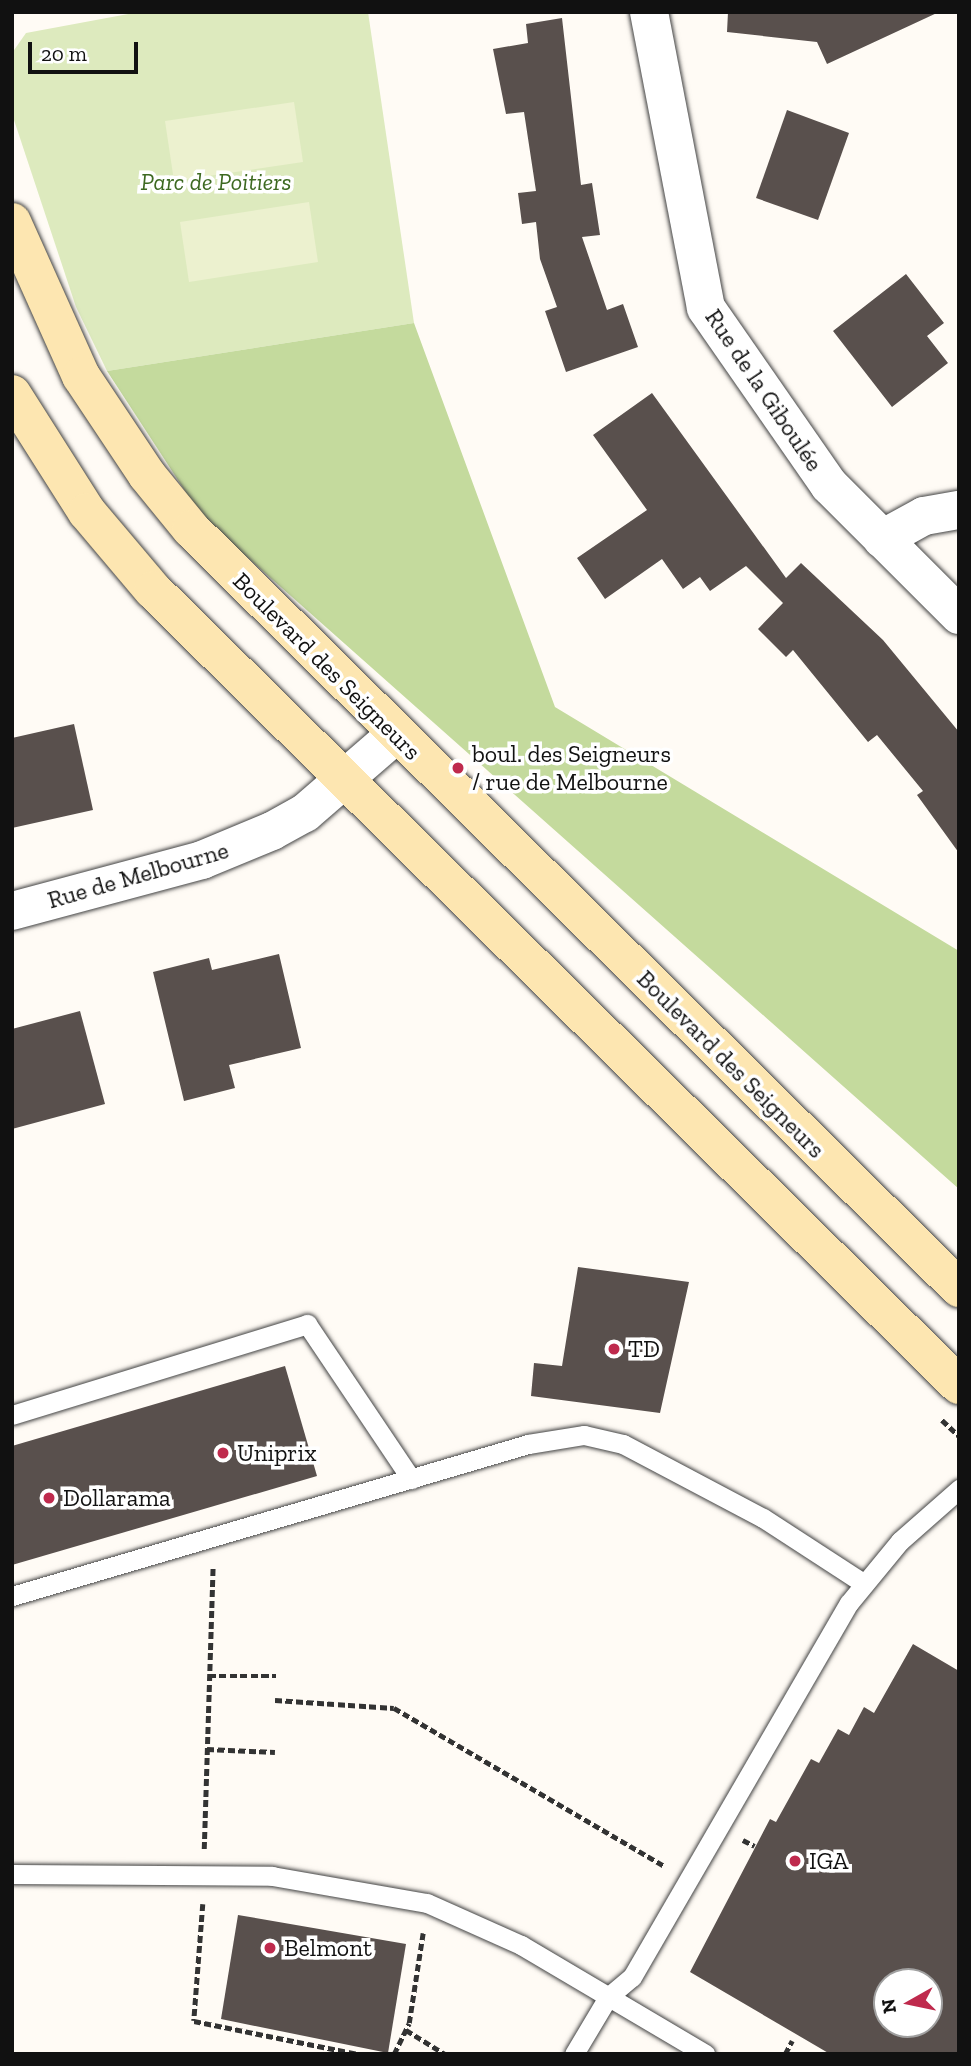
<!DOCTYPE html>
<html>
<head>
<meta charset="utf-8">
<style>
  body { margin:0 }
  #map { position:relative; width:971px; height:2066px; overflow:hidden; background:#fffbf5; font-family:"Zilla Slab",serif }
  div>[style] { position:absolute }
  .green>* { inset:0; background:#ddeabe }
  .forest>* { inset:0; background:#c4da9d }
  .pitch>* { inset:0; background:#ecf1cf }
  .building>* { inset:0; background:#59504d }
  .path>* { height:4.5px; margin-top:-2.25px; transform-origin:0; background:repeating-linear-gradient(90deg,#333 0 7px,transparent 0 10.5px) }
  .roads { filter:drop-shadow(0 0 2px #444) drop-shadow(0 0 2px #444) }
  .lane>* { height:19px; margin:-9.5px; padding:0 9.5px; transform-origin:9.5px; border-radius:9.5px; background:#fff }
  .street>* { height:38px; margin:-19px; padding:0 19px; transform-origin:19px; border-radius:19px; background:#fff }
  .secondary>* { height:38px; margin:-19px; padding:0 19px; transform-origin:19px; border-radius:19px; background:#fde6b1 }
  .dots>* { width:19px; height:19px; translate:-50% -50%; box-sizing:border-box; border:4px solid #fff; border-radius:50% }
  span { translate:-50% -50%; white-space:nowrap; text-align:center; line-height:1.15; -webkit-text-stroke:7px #fff; paint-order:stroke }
  .park-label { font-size:24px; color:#3d6921; font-style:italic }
  .street-label { font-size:24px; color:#111 }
  .poi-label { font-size:24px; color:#111 }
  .left { translate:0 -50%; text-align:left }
  .frame { position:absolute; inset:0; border:14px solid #111; pointer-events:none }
  .north { position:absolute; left:873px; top:1968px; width:70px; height:70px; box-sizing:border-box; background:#fff; border:2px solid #a0a0a0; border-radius:50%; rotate:261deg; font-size:19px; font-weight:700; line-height:28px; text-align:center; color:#111 }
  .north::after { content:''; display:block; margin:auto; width:24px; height:32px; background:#bf2a4d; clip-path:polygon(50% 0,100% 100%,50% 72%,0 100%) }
  .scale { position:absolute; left:28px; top:42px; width:110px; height:32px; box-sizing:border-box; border:4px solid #111; border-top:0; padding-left:9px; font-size:21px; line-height:24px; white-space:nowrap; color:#111; -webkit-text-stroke:5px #fff; paint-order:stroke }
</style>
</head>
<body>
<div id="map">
  <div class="green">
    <i style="clip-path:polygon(139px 12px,368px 12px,414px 323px,107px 371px,76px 307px,12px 114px,12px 53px,26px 33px)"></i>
  </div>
  <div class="forest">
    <i style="clip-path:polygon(414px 323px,555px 707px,959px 951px,959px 1189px,202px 517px,107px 371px)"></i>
  </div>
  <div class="pitch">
    <i style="clip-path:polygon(294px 102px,303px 162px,174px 181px,165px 121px)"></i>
    <i style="clip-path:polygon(309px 202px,318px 262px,189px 282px,180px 222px)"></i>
  </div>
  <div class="building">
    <i style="clip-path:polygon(728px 12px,939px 12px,827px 64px,817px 42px,727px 32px)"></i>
    <i style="clip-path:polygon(562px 18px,581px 185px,592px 183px,600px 235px,582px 237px,607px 310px,623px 304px,638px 347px,566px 372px,545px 311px,557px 307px,540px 259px,536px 222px,522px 224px,518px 193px,536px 191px,524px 112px,506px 114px,493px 49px,528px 43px,526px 24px)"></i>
    <i style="clip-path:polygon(787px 110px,849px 133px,818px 220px,756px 198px)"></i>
    <i style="clip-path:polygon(906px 274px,944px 323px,927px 336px,948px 363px,892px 407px,833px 331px)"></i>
    <i style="clip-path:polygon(652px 393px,786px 578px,801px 563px,883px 640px,959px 732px,959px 853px,917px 795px,923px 791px,877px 735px,868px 742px,793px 650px,786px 657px,758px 629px,783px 603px,746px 566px,710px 591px,700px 577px,683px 589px,662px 559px,605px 599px,577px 558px,647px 510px,593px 435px)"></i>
    <i style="clip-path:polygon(74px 724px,93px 810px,12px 828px,12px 738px)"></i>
    <i style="clip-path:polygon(279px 954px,301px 1048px,229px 1065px,235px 1088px,184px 1101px,153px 972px,209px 958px,212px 970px)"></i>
    <i style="clip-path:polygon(80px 1011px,105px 1104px,12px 1129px,12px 1029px)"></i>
    <i style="clip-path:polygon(578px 1267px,689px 1282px,660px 1413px,531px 1396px,534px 1363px,562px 1366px)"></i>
    <i style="clip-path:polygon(285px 1366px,317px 1476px,12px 1565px,12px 1446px)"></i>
    <i style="clip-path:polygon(evenodd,913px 1644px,959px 1671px,959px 2054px,830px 2054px,690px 1972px,770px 1819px,776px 1822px,811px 1759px,819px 1763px,838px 1729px,849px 1735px,864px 1707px,874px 1713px,913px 1644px,887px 1982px,929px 1982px,929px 2024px,887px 2024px,887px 1982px)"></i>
    <i style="clip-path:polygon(238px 1915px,406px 1944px,388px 2053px,221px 2019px)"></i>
  </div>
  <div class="path">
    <i style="left:942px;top:1420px;width:23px;rotate:43deg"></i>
    <i style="left:209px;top:1676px;width:67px"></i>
    <i style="left:275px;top:1700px;width:119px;rotate:3.8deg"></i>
    <i style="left:394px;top:1708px;width:313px;rotate:30.3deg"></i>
    <i style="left:207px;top:1749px;width:68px;rotate:2.5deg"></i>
    <i style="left:743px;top:1840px;width:13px;rotate:27deg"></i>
    <i style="left:204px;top:1849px;width:282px;rotate:-88.2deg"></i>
    <i style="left:203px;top:1904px;width:117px;rotate:94.4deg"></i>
    <i style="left:194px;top:2021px;width:166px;rotate:11.4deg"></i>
    <i style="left:406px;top:2030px;width:46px;rotate:31.6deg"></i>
    <i style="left:394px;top:2054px;width:34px;rotate:-64deg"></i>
    <i style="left:409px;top:2023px;width:91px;rotate:-81.2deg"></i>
    <i style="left:785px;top:2054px;width:15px;rotate:-62deg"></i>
  </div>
  <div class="roads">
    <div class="lane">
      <i style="left:12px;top:1415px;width:309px;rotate:-17.1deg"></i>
      <i style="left:307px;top:1324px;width:187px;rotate:56.1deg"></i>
      <i style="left:12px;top:1596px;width:538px;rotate:-16.41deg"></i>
      <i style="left:528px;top:1444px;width:57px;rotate:-9.1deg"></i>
      <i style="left:584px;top:1435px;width:40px;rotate:13deg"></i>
      <i style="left:623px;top:1444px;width:158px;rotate:27.9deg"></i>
      <i style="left:763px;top:1518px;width:119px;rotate:33deg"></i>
      <i style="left:12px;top:1874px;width:260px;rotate:0.4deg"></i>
      <i style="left:272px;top:1876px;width:157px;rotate:9.9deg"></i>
      <i style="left:427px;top:1903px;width:103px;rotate:24.1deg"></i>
      <i style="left:521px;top:1945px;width:214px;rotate:30.6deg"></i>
      <i style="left:574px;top:2054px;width:66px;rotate:-59.2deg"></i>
      <i style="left:608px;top:1997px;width:31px;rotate:-40deg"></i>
      <i style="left:632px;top:1977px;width:432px;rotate:-59.9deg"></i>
      <i style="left:849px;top:1603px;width:80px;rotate:-50.6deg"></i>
      <i style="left:900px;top:1541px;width:79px;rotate:-41.4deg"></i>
    </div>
    <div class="street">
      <i style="left:649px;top:12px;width:301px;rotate:79.1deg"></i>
      <i style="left:706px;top:308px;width:216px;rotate:55.2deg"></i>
      <i style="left:829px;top:485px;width:184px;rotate:45deg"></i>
      <i style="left:882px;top:539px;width:48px;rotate:-28.7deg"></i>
      <i style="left:924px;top:516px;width:36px;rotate:-10deg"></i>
      <i style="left:12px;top:911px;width:197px;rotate:-15deg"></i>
      <i style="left:202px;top:860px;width:76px;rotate:-22.5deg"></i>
      <i style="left:272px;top:831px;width:38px;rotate:-29deg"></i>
      <i style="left:305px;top:813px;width:119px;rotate:-40.9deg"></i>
    </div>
    <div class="secondary">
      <i style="left:12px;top:222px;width:169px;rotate:65.9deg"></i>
      <i style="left:81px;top:376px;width:119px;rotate:56.3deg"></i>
      <i style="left:147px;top:475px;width:70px;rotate:50.8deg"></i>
      <i style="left:191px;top:529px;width:1080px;rotate:44.66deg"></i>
      <i style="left:12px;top:394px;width:140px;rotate:57.6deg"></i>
      <i style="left:87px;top:512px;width:102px;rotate:49.8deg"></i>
      <i style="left:153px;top:590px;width:1132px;rotate:44.61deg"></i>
    </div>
  </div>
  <div class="dots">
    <i style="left:458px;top:768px;background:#bf2a4d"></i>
    <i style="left:614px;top:1349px;background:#bf2a4d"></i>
    <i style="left:223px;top:1453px;background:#bf2a4d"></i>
    <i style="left:49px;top:1498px;background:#bf2a4d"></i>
    <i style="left:795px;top:1861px;background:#bf2a4d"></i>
    <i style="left:270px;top:1948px;background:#bf2a4d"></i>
  </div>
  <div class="park-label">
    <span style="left:216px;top:182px">Parc de Poitiers</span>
  </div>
  <div class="street-label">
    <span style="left:764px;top:390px;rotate:56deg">Rue de la Giboulée</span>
    <span style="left:327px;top:666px;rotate:45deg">Boulevard des Seigneurs</span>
    <span style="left:138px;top:875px;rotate:-16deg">Rue de Melbourne</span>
    <span style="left:731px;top:1064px;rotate:45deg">Boulevard des Seigneurs</span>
  </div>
  <div class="poi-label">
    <span class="left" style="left:472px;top:768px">boul. des Seigneurs<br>/ rue de Melbourne</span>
    <span class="left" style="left:628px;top:1349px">TD</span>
    <span class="left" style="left:237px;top:1453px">Uniprix</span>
    <span class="left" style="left:63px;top:1498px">Dollarama</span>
    <span class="left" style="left:809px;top:1861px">IGA</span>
    <span class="left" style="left:284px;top:1948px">Belmont</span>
  </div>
  <div class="frame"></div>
  <div class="north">N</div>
  <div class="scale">20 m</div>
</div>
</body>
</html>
